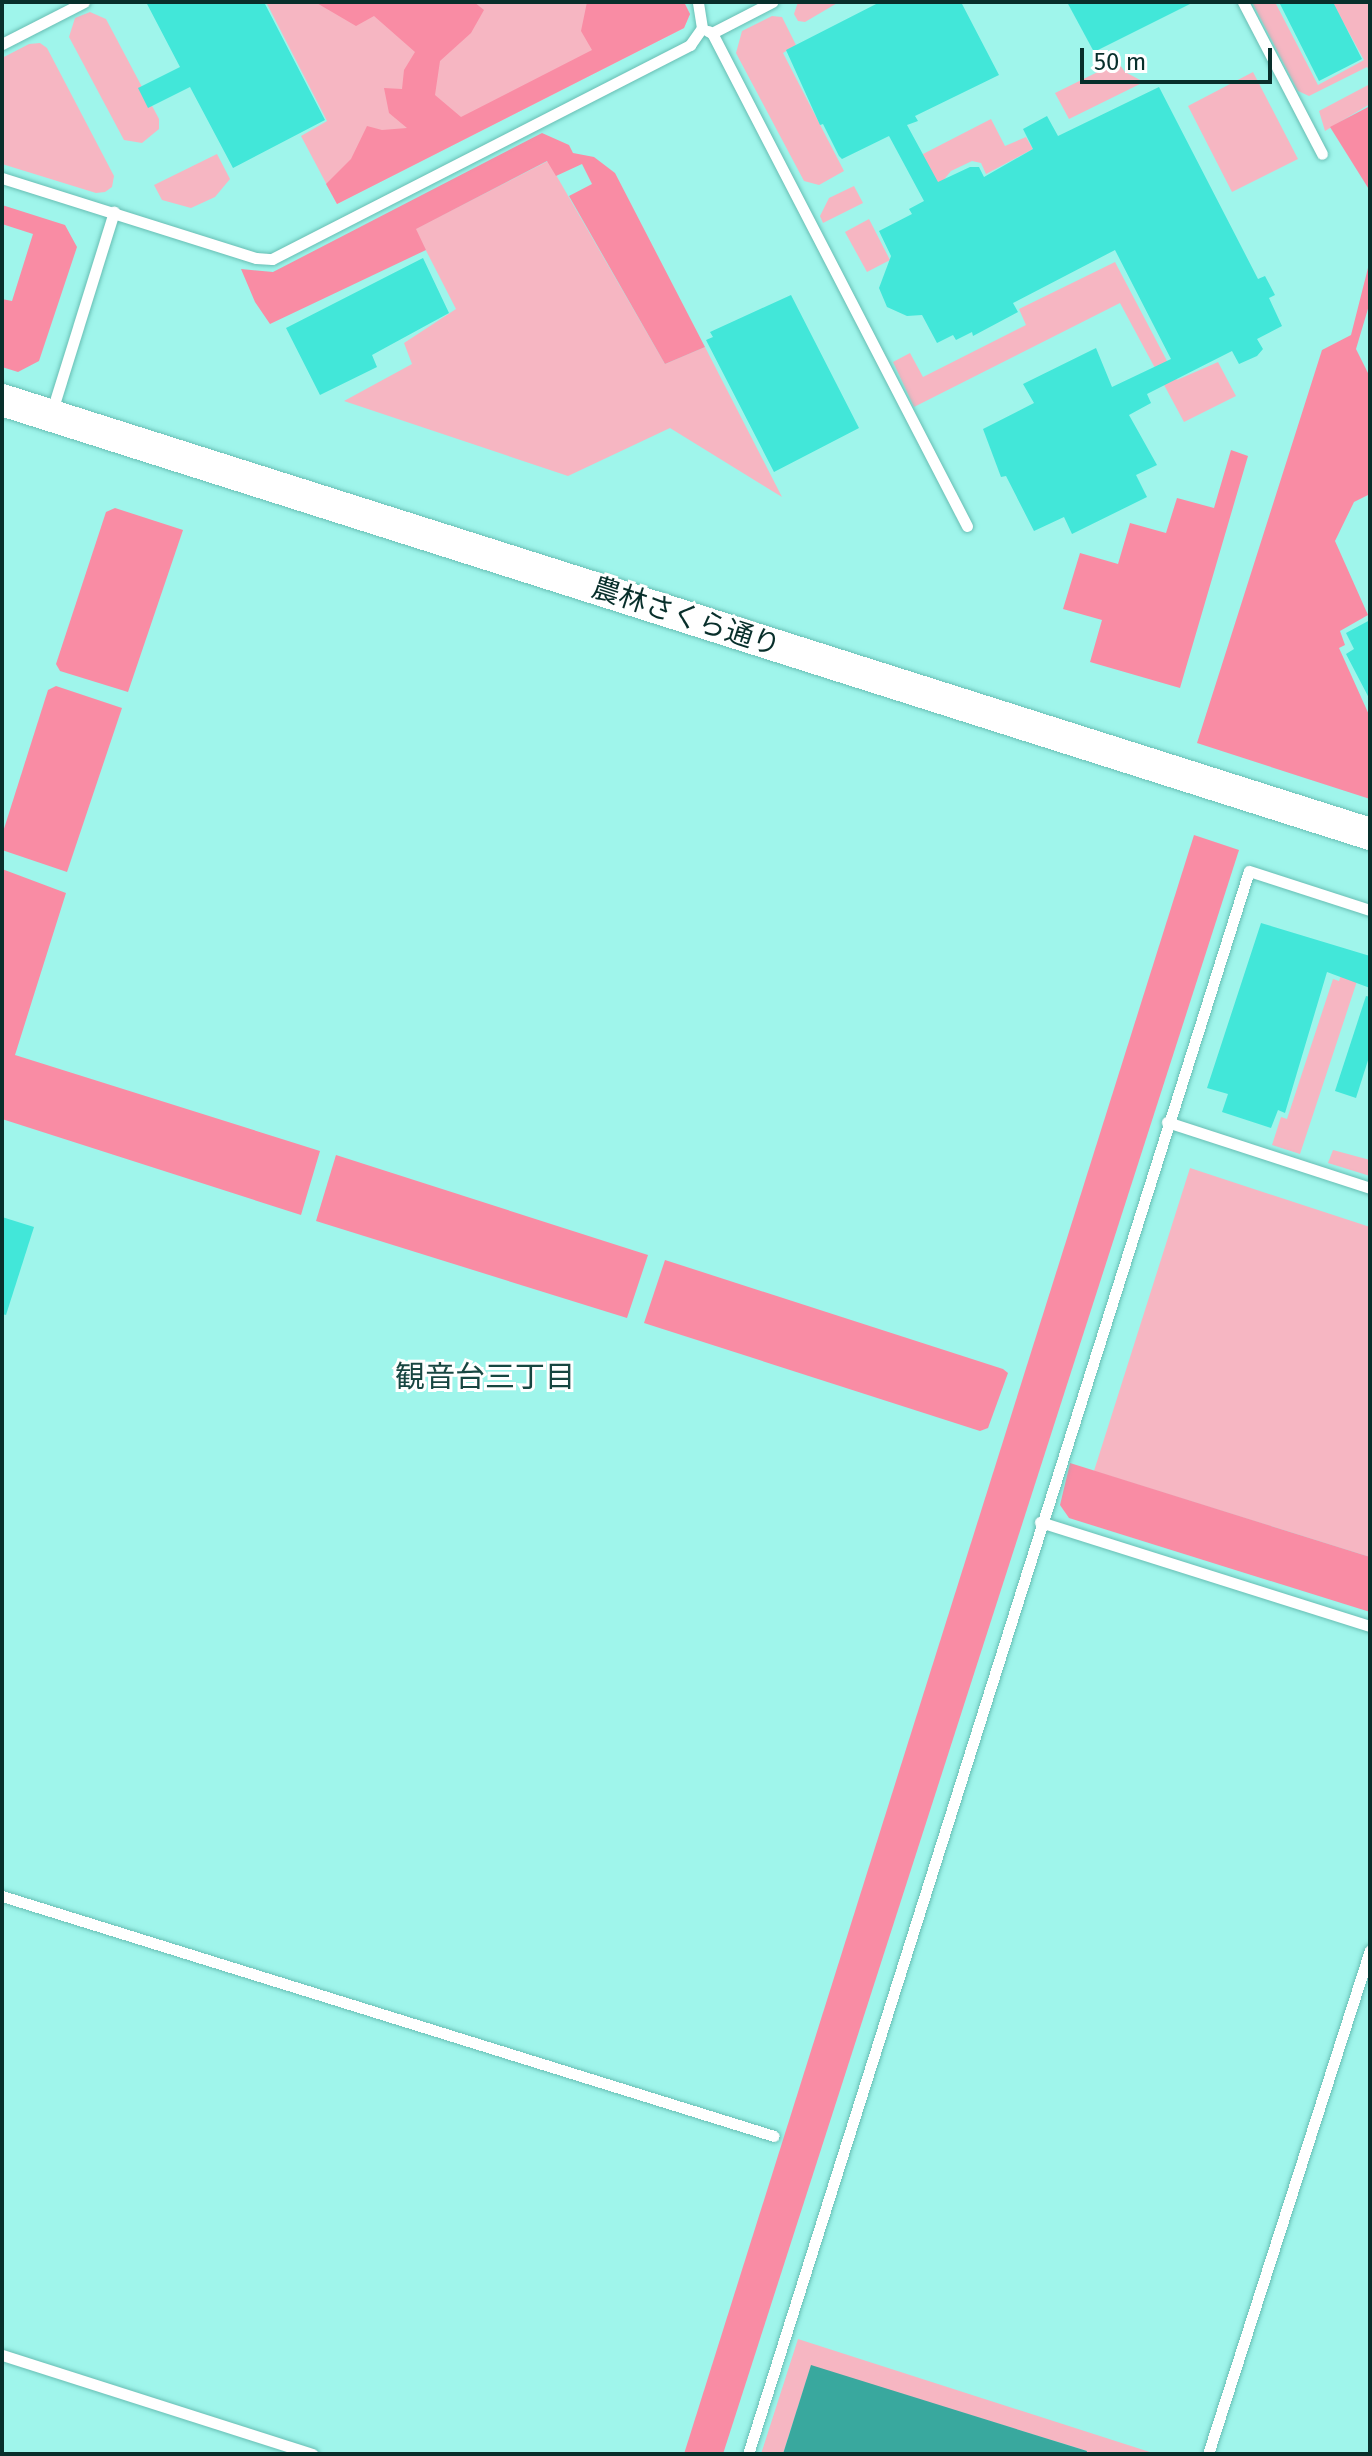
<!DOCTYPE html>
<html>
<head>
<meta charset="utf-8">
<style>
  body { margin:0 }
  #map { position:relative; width:1372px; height:2456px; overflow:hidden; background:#9ff5eb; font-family:"Fira Sans","Noto Sans JP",sans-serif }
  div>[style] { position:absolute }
  .green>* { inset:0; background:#f6b6c2 }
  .forest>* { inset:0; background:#f98ca4 }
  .water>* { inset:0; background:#39a89e }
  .building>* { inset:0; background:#42e7d9 }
  .roads { filter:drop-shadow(0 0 2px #68beb4) drop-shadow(0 0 2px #68beb4) }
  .lane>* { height:11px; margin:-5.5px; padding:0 5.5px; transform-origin:5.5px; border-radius:5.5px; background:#fff }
  .secondary>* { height:32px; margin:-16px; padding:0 16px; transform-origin:16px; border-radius:16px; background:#fff }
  span { translate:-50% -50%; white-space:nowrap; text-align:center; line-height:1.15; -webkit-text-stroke:6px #fff; paint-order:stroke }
  .street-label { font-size:28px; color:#082f2b }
  .neighbourhood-label { font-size:30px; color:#174641 }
  .frame { position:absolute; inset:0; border:4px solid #082f2b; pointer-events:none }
  .scale { position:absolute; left:1080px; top:48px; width:192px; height:36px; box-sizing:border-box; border:4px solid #082f2b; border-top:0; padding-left:10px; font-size:24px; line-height:28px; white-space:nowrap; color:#082f2b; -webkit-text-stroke:6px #fff; paint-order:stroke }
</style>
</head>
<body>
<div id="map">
  <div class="green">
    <i style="clip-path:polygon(266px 2px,684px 2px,690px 14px,684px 28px,337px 204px,301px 136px,327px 121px)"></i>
    <i style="clip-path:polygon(798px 2px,839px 2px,805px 22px,798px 21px,794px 14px)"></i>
    <i style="clip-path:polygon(1252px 2px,1275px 2px,1318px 85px,1364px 60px,1332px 2px,1370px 2px,1370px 72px,1367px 67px,1309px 96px,1298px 91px)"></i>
    <i style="clip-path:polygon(90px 12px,106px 19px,159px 119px,159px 129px,142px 143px,124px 140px,69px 37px,75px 18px)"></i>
    <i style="clip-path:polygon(772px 16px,782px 17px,796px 45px,783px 53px,844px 171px,819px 185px,804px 181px,736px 53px,742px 31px)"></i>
    <i style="clip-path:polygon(40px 43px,47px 48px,114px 176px,112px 187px,105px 192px,96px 193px,2px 164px,2px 58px,29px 44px)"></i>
    <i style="clip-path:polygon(1118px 62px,1125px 72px,1144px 82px,1069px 119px,1055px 93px)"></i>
    <i style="clip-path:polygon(1253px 72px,1298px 159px,1232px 192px,1188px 106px)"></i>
    <i style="clip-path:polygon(1370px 84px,1370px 104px,1325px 131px,1319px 111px)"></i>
    <i style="clip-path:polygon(991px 119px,1005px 146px,1026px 137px,1033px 149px,986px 174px,981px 163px,972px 161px,951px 171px,925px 203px,923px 154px)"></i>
    <i style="clip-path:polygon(217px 154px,230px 179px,215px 197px,191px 208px,162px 200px,154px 185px)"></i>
    <i style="clip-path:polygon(548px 161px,665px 364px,705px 347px,782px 497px,670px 428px,568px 476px,344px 401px,412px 364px,404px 343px,456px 309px,415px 229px)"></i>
    <i style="clip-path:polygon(854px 186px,863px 203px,823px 223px,820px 216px,829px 198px)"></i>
    <i style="clip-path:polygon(869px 219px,890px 260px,867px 272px,845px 232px)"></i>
    <i style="clip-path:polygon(1115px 262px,1177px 380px,1218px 362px,1236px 396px,1184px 422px,1120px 303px,914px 407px,893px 362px,910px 353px,923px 377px,1026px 325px,1019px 309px)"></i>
    <i style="clip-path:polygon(1349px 952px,1365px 957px,1300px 1154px,1272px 1145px,1281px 1117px,1287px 1119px,1333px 979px,1339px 981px)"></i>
    <i style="clip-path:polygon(1333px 1150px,1370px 1160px,1370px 1176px,1328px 1163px)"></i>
    <i style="clip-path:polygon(1190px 1168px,1370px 1227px,1370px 1557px,1094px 1471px)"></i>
    <i style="clip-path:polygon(798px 2339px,1156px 2454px,1086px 2454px,1087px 2451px,811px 2366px,783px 2454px,761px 2454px)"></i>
  </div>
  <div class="forest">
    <i style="clip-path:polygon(315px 2px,474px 2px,484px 10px,471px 33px,440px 61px,435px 95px,461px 117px,592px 50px,581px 31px,587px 2px,684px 2px,690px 14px,684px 28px,337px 204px,326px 184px,351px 159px,367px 126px,382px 130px,407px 128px,389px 113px,384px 88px,402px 89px,404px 70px,415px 52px,374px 16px,356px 26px)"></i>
    <i style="clip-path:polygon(1370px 106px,1370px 191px,1330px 127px)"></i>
    <i style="clip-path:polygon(542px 133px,569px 145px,573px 153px,594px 157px,615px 173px,705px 347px,665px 364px,569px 196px,592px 184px,582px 164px,556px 176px,547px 161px,416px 229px,426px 250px,270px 324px,255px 302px,241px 269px,273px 272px)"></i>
    <i style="clip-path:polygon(2px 205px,65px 225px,77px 247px,39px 361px,18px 372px,2px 367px,2px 299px,12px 301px,33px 234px,2px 224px)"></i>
    <i style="clip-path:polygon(1370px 260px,1370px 302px,1356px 349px,1370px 377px,1370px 494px,1354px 502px,1335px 541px,1368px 615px,1340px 631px,1345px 645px,1339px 648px,1370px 717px,1370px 799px,1197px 743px,1322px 350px,1351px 335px)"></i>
    <i style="clip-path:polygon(1231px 450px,1248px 456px,1180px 688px,1090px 662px,1102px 620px,1063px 609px,1080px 553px,1118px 564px,1130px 523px,1166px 533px,1177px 498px,1214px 508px)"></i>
    <i style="clip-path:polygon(115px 508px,183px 530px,128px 692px,60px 671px,56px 664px,106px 512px)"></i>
    <i style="clip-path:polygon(56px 686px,122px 708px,67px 872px,2px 850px,2px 835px,48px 690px)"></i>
    <i style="clip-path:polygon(1194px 835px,1239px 850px,723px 2454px,684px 2454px)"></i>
    <i style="clip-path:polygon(2px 869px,66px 893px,15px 1055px,320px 1151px,301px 1215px,2px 1119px)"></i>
    <i style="clip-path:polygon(336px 1155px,648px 1255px,627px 1318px,316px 1221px)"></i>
    <i style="clip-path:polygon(665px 1260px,1003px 1369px,1008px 1373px,988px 1428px,980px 1431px,644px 1323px)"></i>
    <i style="clip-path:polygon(1070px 1463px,1370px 1557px,1370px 1612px,1069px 1518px,1060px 1505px)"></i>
  </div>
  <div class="water">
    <i style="clip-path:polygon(811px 2365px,1087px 2451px,1086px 2454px,783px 2454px)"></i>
  </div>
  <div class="building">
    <i style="clip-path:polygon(146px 2px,264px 2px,325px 120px,233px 168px,190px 87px,148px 108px,138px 88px,180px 67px)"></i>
    <i style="clip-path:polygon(880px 2px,961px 2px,999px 75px,915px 116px,918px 121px,907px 125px,938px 182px,970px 167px,979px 167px,984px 177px,1033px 149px,1023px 129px,1047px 116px,1058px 136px,1159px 87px,1258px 279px,1265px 276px,1275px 295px,1269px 298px,1282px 326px,1257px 339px,1263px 349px,1257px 356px,1239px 364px,1232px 351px,1147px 394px,1151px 403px,1129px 415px,1157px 465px,1136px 475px,1147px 497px,1072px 534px,1064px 517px,1034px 531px,1006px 476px,1001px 477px,983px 429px,1034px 403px,1023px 384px,1096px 348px,1112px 387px,1171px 359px,1115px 250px,1013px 303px,1018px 312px,973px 336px,972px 332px,956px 340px,953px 335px,937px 343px,922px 315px,907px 316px,887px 307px,879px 288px,891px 256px,879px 231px,912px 214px,909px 209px,924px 201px,889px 136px,842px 159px,839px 156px,823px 124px,820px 125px,786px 50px)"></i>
    <i style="clip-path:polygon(1067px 2px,1194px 2px,1094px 52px)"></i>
    <i style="clip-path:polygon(1279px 2px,1333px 2px,1362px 59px,1319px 81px)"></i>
    <i style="clip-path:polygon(423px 258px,449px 313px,372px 355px,377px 367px,320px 395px,286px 328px)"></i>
    <i style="clip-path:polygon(791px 295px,859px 428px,774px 472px,706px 340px,713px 337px,710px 332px)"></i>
    <i style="clip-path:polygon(1370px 620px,1370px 700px,1346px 654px,1354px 649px,1346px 633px)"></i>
    <i style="clip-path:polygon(1261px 923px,1370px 956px,1370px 988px,1327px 972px,1285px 1113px,1278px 1110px,1271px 1128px,1222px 1112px,1228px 1094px,1207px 1088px)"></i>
    <i style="clip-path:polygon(1366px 996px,1370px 997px,1370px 1054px,1356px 1098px,1335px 1091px)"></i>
    <i style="clip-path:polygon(2px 1217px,34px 1227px,6px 1315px,2px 1314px)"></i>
  </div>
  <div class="roads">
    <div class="lane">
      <i style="left:1243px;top:2px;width:171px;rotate:62.5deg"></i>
      <i style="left:708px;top:31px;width:4px;rotate:27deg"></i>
      <i style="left:712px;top:33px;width:68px;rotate:-27.3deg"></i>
      <i style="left:712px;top:33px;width:555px;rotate:62.65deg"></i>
      <i style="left:2px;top:44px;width:92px;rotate:-27.1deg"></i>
      <i style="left:2px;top:178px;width:266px;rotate:17.5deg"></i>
      <i style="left:256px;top:258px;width:16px;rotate:4deg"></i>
      <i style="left:272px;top:259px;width:470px;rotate:-27.1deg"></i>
      <i style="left:690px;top:45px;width:21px;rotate:-55deg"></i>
      <i style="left:702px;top:28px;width:26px;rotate:-99deg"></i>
      <i style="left:51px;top:414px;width:212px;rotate:-72.7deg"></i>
      <i style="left:1167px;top:1122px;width:213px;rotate:18deg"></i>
      <i style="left:1040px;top:1522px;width:346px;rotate:17.5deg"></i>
      <i style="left:2px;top:1896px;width:808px;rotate:17.27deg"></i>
      <i style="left:2px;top:2355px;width:326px;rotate:17.7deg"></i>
      <i style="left:748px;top:2454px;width:1660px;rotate:-72.44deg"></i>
      <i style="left:1249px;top:871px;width:127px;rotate:17.9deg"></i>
      <i style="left:1208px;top:2454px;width:529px;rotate:-72.18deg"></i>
    </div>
    <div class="secondary">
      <i style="left:2px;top:400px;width:1435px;rotate:17.6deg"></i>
    </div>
  </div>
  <div class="street-label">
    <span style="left:686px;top:617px;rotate:18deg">農林さくら通り</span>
  </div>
  <div class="neighbourhood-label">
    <span style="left:485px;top:1377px">観音台三丁目</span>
  </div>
  <div class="frame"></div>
  <div class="scale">50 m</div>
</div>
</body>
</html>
